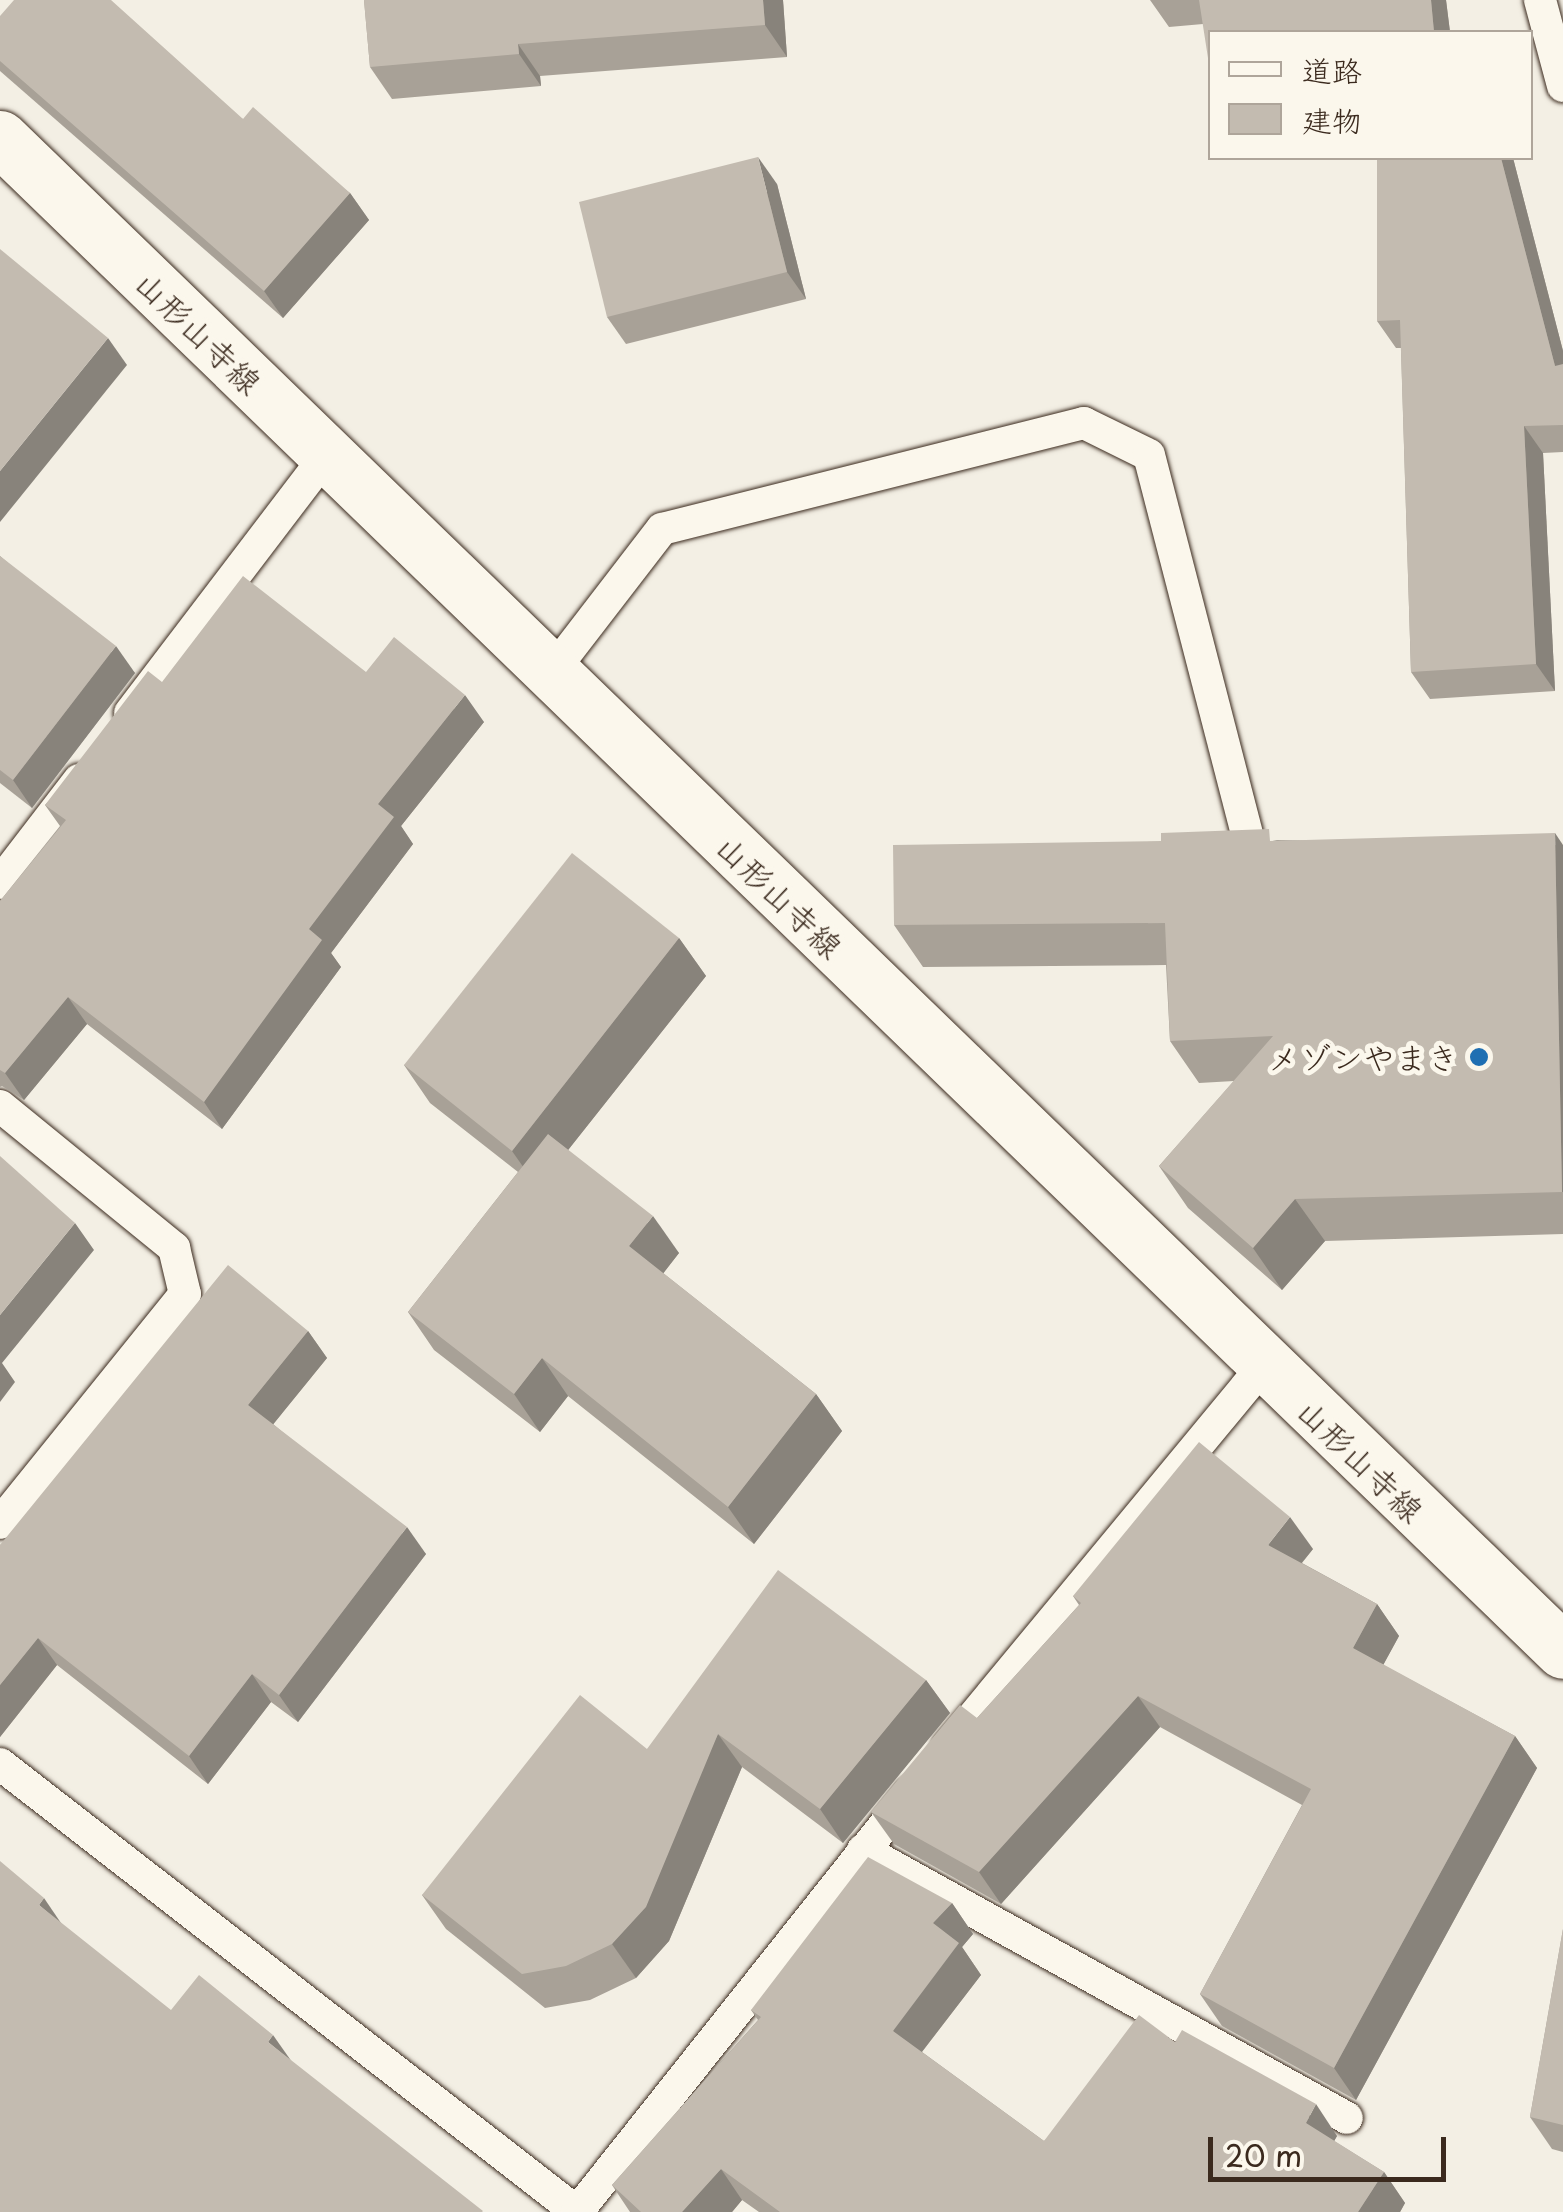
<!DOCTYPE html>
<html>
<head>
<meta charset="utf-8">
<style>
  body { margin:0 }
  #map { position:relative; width:1563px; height:2212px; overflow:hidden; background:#f3efe4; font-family:"Playpen Sans","Klee One",sans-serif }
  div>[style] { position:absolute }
  .roads { filter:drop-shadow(0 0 2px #3b2a1e) drop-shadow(0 0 2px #3b2a1e) }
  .service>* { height:32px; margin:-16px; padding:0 16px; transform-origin:16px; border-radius:16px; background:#fbf7ec }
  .primary>* { height:55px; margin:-27.5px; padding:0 27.5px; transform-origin:27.5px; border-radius:27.5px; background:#fbf7ec }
  .wall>* { inset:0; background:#a8a197 }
  .shaded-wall>* { inset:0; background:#88837b }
  .building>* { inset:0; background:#c3bbb0 }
  .dots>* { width:28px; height:28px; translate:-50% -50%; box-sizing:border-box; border:5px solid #fbf7ec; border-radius:50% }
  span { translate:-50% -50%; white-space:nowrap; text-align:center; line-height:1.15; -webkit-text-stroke:10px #fbf7ec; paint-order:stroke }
  .street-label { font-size:32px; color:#3b2a1e }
  .poi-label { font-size:32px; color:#3b2a1e }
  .right { translate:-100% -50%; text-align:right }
  .legend { position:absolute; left:1208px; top:30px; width:325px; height:130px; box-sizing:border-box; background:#fbf7ec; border:2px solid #aea59a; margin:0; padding:12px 18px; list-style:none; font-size:30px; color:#3b2a1e }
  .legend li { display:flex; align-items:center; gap:20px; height:50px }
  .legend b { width:50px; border:2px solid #aea59a }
  .scale { position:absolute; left:1208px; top:2137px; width:238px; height:45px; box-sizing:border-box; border:5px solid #3b2a1e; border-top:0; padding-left:12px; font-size:30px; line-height:35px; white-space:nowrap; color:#3b2a1e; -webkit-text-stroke:8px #fbf7ec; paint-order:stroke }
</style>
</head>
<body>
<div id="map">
  <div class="roads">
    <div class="service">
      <i style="left:1540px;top:0;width:89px;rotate:75deg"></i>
      <i style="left:551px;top:673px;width:182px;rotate:-52.4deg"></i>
      <i style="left:662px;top:529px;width:435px;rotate:-14.1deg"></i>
      <i style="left:1084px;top:423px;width:72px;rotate:26.2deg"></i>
      <i style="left:1149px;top:455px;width:390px;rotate:75.5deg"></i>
      <i style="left:130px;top:713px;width:323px;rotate:-52.7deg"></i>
      <i style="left:0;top:883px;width:130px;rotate:-52.5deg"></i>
      <i style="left:0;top:1106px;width:225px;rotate:39.2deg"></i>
      <i style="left:174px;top:1248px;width:47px;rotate:76.6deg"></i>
      <i style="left:185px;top:1294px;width:294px;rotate:128.9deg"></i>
      <i style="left:948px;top:1747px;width:494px;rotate:-50.4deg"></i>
      <i style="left:0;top:1764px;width:731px;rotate:37.83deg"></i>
      <i style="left:863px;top:1850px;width:553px;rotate:28.97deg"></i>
      <i style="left:577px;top:2212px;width:535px;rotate:-51.52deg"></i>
    </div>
    <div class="primary">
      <i style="left:0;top:138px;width:2175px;rotate:44.07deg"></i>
    </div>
  </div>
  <div class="wall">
    <i style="clip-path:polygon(364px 0,783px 0,787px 57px,540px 76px,541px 86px,392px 99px,370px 67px)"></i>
    <i style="clip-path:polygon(1150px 0,1446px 0,1450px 32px,1210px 32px,1203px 24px,1169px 27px)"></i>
    <i style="clip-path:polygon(0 16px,243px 119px,350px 193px,369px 220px,283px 318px,0 71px)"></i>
    <i style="clip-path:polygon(1377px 158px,1513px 158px,1563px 351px,1563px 452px,1543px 453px,1555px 691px,1430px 699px,1411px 672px,1401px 348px,1396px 348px,1377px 321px)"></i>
    <i style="clip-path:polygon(777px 184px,806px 299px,626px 344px,607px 317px)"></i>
    <i style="clip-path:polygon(0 556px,135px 673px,32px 808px,0 783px)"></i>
    <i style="clip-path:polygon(366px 672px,484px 722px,401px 826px,413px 844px,331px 953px,341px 967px,222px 1129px,87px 1024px,24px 1100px,2px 1086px,0 1087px,0 901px,60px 826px,45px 805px,162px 682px)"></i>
    <i style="clip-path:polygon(1277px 840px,1563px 845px,1563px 1234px,1325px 1241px,1282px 1290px,1188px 1208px,1159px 1166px,1234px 1081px,1199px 1083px,1170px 1041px,1166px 965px,923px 967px,894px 925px)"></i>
    <i style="clip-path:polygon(679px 938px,706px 976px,568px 1150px,679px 1253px,663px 1273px,816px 1394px,842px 1431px,754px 1544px,568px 1396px,540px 1432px,434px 1350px,408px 1312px,518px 1172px,430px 1103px,404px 1065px)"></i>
    <i style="clip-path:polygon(308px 1331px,327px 1358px,273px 1424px,426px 1554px,298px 1722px,271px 1702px,208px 1784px,57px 1665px,0 1737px,0 1545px)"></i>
    <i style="clip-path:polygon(1313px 1549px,1302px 1563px,1377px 1604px,1399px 1636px,1383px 1665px,1515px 1736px,1537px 1768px,1356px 2100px,1222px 2026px,1200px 1994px,1302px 1805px,1160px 1727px,1001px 1904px,894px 1844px,871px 1812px,977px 1718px,1079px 1605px,1073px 1596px)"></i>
    <i style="clip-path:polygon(926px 1680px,950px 1713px,843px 1843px,742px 1767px,669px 1941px,636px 1978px,590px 2000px,545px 2008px,446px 1929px,422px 1895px,647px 1749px)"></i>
    <i style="clip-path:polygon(952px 1903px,973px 1934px,962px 1947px,981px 1975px,922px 2052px,1044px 2141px,1175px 2042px,1337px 2136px,1334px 2141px,1384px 2172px,1405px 2203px,1400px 2212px,759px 2212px,742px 2200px,732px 2212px,630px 2212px,612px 2185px,758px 2020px,751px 2010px)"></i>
    <i style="clip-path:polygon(1563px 1929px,1563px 2152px,1552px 2149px,1530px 2117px)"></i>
  </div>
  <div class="shaded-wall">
    <i style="clip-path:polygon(763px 0,783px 0,787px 57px,765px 25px)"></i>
    <i style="clip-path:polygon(1431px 0,1446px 0,1450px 32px,1434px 32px)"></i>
    <i style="clip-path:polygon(518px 44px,540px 76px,541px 86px,519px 54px)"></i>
    <i style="clip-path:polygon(758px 157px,777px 184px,806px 299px,787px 272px)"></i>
    <i style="clip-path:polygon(1501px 158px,1513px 158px,1563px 351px,1563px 378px,1555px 366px)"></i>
    <i style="clip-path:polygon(350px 193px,369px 220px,283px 318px,264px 291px)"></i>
    <i style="clip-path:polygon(108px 338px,127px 365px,0 522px,0 471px)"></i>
    <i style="clip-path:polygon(1524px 426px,1543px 453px,1555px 691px,1536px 664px)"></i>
    <i style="clip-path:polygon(116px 646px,135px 673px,32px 808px,13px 780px)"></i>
    <i style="clip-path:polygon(465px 695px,484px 722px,401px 826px,413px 844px,331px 953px,341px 967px,222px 1129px,204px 1102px,309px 929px,378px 804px)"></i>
    <i style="clip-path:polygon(1555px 833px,1563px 845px,1563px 1192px,1562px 1192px)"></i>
    <i style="clip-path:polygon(679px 938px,706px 976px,538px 1188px,512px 1151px)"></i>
    <i style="clip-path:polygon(68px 997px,87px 1024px,24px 1100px,5px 1073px)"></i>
    <i style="clip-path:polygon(1295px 1199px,1325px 1241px,1282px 1290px,1253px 1248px)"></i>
    <i style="clip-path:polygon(653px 1216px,679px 1253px,655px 1284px,629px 1246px)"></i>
    <i style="clip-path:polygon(75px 1223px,94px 1250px,2px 1363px,15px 1382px,0 1402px,0 1315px)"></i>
    <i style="clip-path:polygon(308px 1331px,327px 1358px,267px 1432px,248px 1405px)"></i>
    <i style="clip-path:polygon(542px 1358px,568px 1396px,540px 1432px,514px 1394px)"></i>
    <i style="clip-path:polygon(816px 1394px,842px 1431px,754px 1544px,728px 1507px)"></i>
    <i style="clip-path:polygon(1290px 1517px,1313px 1549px,1290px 1577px,1268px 1545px)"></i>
    <i style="clip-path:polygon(407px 1527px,426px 1554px,298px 1722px,279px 1695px)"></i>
    <i style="clip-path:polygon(1377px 1604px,1399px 1636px,1375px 1680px,1353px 1648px)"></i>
    <i style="clip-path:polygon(38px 1638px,57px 1665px,0 1737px,0 1685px)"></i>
    <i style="clip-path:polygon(252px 1674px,271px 1702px,208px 1784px,189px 1756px)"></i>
    <i style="clip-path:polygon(926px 1680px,950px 1713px,843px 1843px,820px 1809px)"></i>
    <i style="clip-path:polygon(1138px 1696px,1160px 1727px,1001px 1904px,979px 1872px)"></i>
    <i style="clip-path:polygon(718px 1734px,742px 1767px,669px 1941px,636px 1978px,612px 1944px)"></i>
    <i style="clip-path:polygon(1515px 1736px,1537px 1768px,1356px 2100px,1334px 2068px)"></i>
    <i style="clip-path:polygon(44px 1898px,63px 1926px,39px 1905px)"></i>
    <i style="clip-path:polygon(952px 1903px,973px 1934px,962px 1947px,981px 1975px,914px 2062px,893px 2031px,933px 1923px)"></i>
    <i style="clip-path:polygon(273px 2035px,292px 2062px,268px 2042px)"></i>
    <i style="clip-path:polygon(1316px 2104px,1337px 2136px,1327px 2154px,1306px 2123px)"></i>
    <i style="clip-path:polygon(721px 2169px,742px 2200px,732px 2212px,682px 2212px)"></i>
    <i style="clip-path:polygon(1384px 2172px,1405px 2203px,1400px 2212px,1358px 2212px)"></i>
  </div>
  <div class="building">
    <i style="clip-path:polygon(14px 0,111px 0,243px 119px,253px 107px,350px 193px,264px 291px,0 61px,0 16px)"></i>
    <i style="clip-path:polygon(364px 0,763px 0,765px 25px,518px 44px,519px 54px,370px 67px)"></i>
    <i style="clip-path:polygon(1199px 0,1431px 0,1434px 32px,1210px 32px,1210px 71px)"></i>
    <i style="clip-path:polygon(758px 157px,787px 272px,607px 317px,579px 202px)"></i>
    <i style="clip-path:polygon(1377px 158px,1501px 158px,1555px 366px,1563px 364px,1563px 425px,1524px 426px,1536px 664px,1411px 672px,1400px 320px,1377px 321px)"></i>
    <i style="clip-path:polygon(0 249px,108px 338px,0 471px)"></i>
    <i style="clip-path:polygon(0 556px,116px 646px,13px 780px,0 770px)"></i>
    <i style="clip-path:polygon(243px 576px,366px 672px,394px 637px,465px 695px,378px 804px,394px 817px,309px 929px,322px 940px,204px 1102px,68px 997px,5px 1073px,0 1070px,0 901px,66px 820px,45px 805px,148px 671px,162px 682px)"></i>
    <i style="clip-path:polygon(1269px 829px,1270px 841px,1555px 833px,1562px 1192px,1295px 1199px,1253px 1248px,1159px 1166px,1273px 1036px,1170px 1041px,1165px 923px,894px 925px,893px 845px,1161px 841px,1161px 833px)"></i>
    <i style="clip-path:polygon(572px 853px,679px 938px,512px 1151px,404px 1065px)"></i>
    <i style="clip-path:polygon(548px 1134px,653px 1216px,629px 1246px,816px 1394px,728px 1507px,542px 1358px,514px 1394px,408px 1312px)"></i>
    <i style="clip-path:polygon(0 1156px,75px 1223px,0 1315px)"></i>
    <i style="clip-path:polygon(228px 1265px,308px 1331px,248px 1405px,407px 1527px,279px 1695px,252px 1674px,189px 1756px,38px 1638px,0 1685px,0 1545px)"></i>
    <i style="clip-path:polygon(1199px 1442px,1290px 1517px,1268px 1545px,1377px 1604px,1353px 1648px,1515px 1736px,1334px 2068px,1200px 1994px,1311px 1789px,1138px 1696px,979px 1872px,871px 1812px,960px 1705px,977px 1718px,1081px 1603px,1073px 1596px)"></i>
    <i style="clip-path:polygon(778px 1570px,926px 1680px,820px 1809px,718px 1734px,646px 1907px,612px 1944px,566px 1966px,522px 1974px,422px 1895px,580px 1695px,647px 1749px)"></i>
    <i style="clip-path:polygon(868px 1857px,952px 1903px,933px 1923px,959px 1943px,893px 2031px,1044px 2141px,1139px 2015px,1175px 2042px,1182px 2030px,1316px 2104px,1306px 2123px,1384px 2172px,1358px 2212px,780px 2212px,721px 2169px,682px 2212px,641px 2212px,612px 2185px,761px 2017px,751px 2010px)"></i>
    <i style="clip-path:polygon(0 1861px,44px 1898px,39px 1905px,171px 2010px,199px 1975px,273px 2035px,268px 2042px,483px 2211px,482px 2212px,0 2212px)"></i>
    <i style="clip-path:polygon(1563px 1929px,1563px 2125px,1530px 2117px)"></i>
  </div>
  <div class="dots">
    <i style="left:1479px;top:1057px;background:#1f6fb2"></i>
  </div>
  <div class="street-label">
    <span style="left:199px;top:332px;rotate:44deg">山形山寺線</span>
    <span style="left:780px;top:896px;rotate:44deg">山形山寺線</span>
    <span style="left:1361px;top:1460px;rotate:44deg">山形山寺線</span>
  </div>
  <div class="poi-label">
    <span class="right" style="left:1459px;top:1057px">メゾンやまき</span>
  </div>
  <ul class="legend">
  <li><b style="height:12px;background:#fbf7ec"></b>道路</li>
  <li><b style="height:28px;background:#c3bbb0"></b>建物</li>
  </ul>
  <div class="scale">20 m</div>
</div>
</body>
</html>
